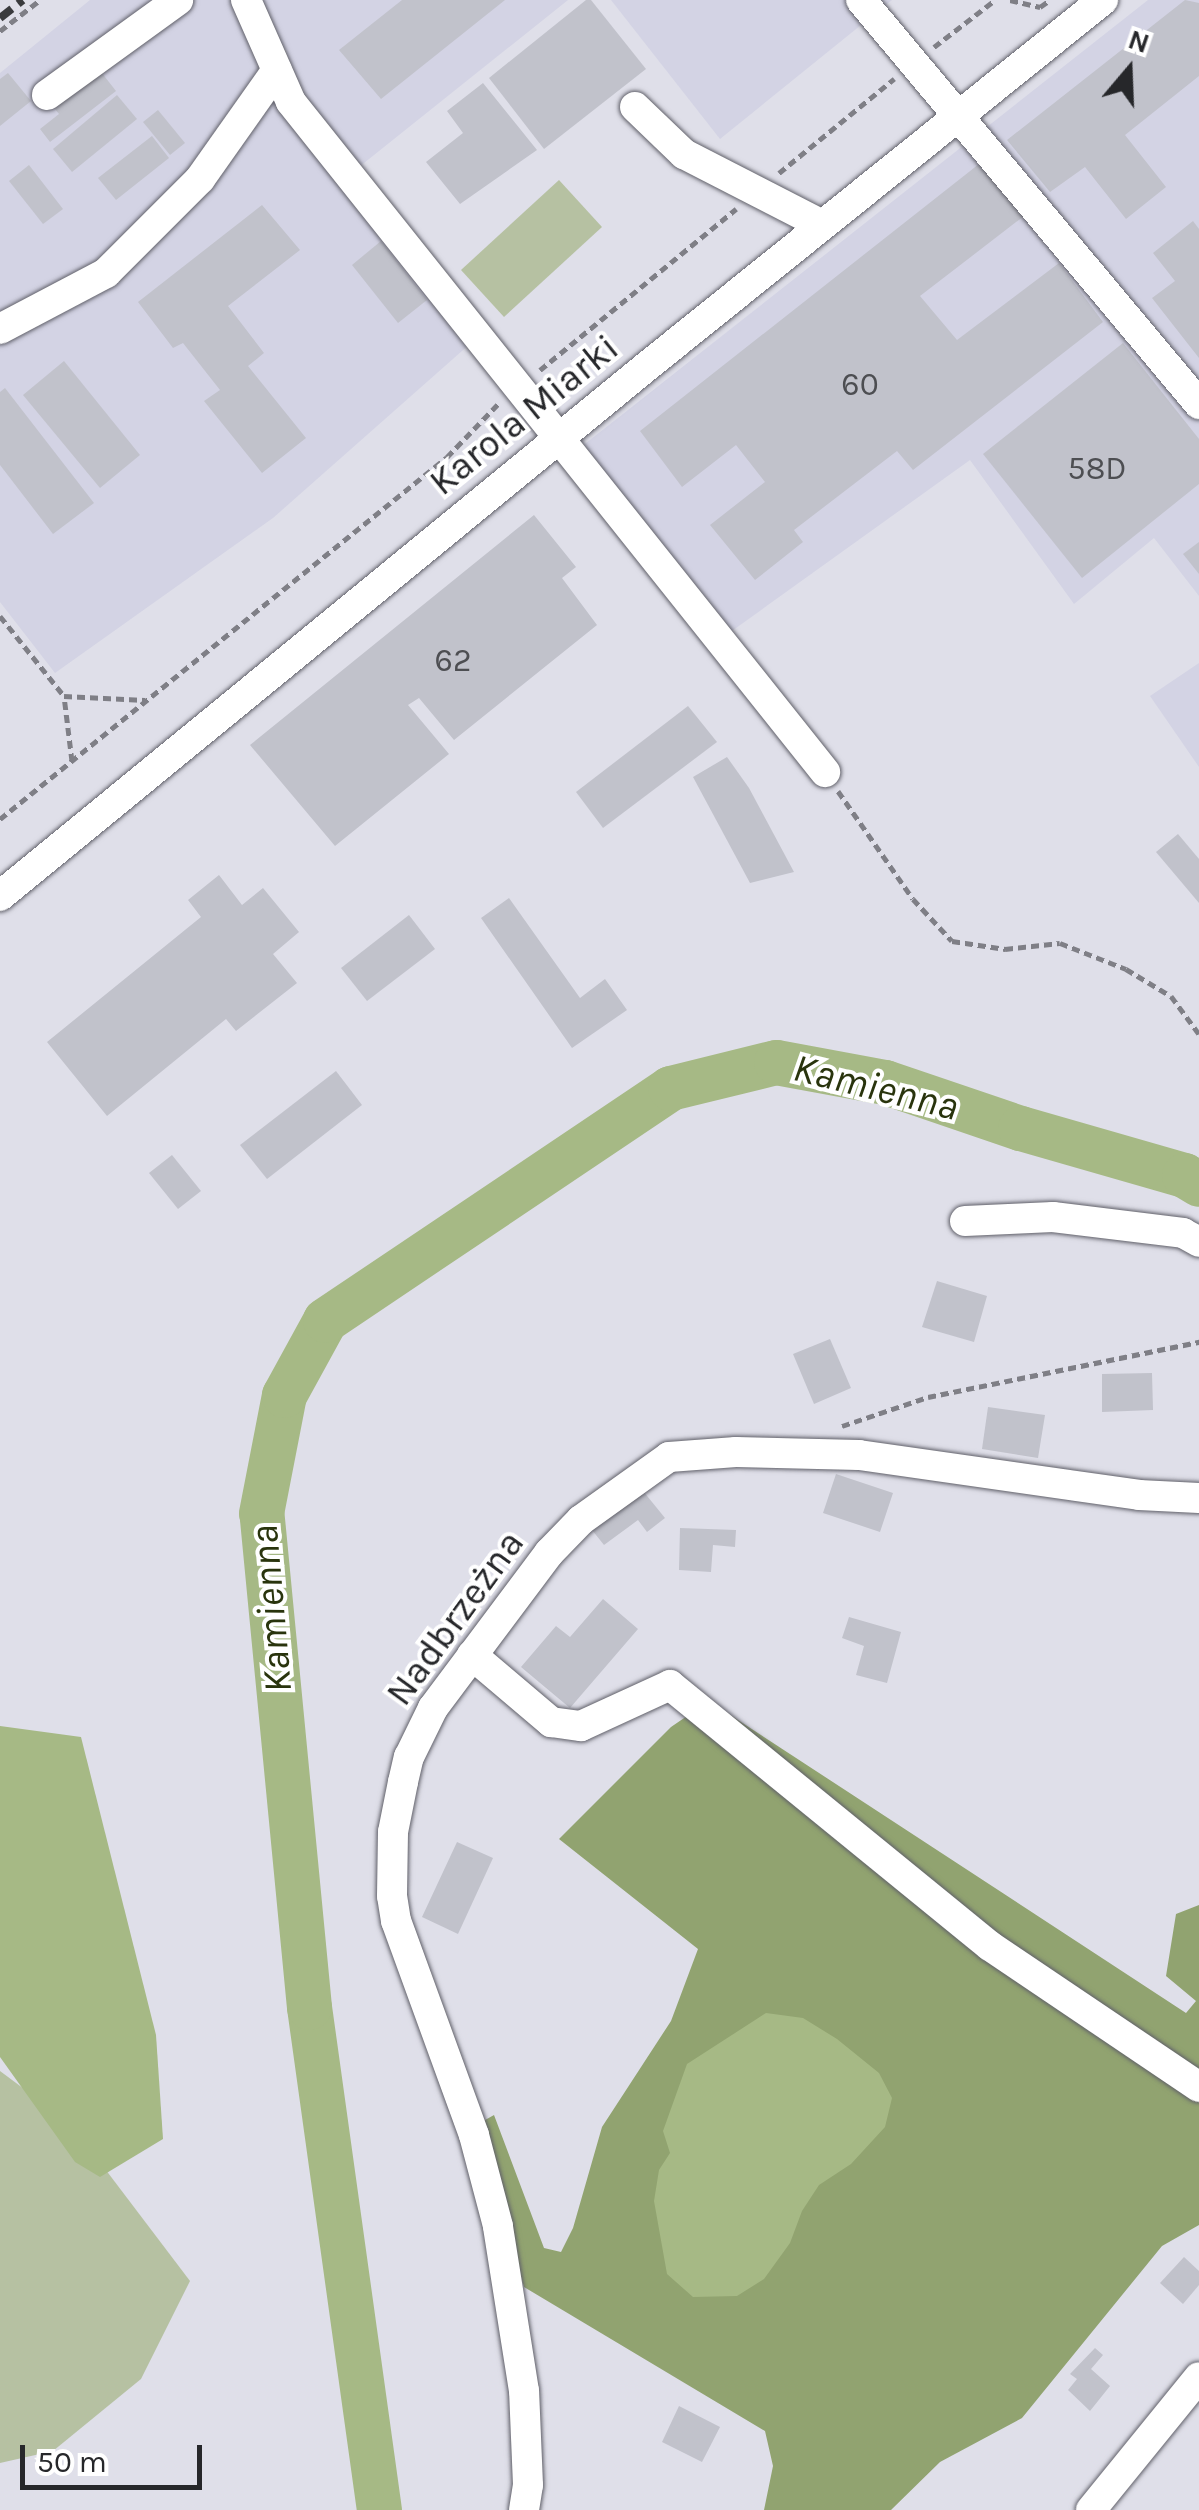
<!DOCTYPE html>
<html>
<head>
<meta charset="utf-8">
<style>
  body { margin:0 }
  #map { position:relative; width:1199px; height:2510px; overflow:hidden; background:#dfdfe9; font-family:Karla,sans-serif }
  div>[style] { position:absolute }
  .built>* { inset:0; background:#d3d3e4 }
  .green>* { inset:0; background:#b6c1a2 }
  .forest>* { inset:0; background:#91a370 }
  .water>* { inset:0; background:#a6b985 }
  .river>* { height:45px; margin:-22.5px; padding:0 22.5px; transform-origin:22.5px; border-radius:22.5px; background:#a6b985 }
  .building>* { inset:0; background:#c1c2cb }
  .path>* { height:5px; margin-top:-2.5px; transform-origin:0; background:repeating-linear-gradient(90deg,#7f7f86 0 8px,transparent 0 13px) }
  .roads { filter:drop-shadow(0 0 2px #606069) drop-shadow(0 0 2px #606069) }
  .minor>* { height:30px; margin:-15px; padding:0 15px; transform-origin:15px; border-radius:15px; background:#fff }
  .rail>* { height:8px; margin-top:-4px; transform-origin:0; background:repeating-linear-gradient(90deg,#393a3d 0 15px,transparent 0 23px) }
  span { translate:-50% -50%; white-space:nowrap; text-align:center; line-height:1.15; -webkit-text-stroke:8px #fff; paint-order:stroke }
  .number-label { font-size:32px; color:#4d4e52 }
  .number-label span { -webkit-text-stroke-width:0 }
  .street-label { font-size:38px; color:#26272a }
  .water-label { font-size:40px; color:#29340d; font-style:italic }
  .north { position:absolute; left:1079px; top:20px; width:100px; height:100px; -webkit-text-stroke:8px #fff; paint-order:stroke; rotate:19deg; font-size:28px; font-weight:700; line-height:40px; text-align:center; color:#26272a }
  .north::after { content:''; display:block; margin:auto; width:35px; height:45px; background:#26272a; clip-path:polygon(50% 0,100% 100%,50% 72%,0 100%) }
  .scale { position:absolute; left:20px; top:2445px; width:182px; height:45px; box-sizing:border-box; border:5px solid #26272a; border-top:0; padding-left:12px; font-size:30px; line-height:35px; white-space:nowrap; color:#26272a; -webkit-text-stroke:8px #fff; paint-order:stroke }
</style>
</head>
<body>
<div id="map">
  <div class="built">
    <i style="clip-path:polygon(90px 0,568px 0,359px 167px,294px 84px,286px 49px,258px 79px,471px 343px,273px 518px,55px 673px,0 602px,0 73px)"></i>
    <i style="clip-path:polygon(611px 0,892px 0,720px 139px)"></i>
    <i style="clip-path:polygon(1148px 0,1199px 0,1199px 596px,1154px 538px,1074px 604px,970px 460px,729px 633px,581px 447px)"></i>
    <i style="clip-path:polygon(1199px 663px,1199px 767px,1150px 696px)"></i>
  </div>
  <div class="green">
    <i style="clip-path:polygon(559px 180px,602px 227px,504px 317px,461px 270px)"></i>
    <i style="clip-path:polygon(0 2071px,71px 2124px,190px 2281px,141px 2379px,53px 2451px,0 2463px)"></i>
  </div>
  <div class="forest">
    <i style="clip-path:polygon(709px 1701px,1186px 2013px,1196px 2001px,1166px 1976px,1176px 1914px,1199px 1905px,1199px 2225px,1162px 2246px,1022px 2418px,940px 2462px,891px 2510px,764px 2510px,773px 2466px,765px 2431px,524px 2287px,478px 2124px,494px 2115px,544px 2248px,561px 2252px,573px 2228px,602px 2127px,671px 2021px,698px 1949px,559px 1839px,671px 1727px)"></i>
  </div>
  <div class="water">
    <i style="clip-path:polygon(0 1726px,81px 1737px,156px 2035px,163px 2139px,100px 2177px,75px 2162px,0 2057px)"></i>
    <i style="clip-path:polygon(766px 2013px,803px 2018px,837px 2039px,879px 2073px,892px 2098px,885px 2127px,851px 2164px,819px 2185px,802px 2211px,790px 2243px,764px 2279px,737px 2296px,693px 2297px,667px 2274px,654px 2201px,659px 2170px,670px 2153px,663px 2131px,687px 2064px)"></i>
  </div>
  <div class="river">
    <i style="left:379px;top:2510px;width:508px;rotate:-97.92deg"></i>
    <i style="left:309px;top:2007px;width:496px;rotate:-95.5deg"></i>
    <i style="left:261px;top:1513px;width:120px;rotate:-79deg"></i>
    <i style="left:284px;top:1395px;width:85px;rotate:-61.3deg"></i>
    <i style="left:325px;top:1320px;width:416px;rotate:-33.9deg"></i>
    <i style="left:670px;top:1088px;width:109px;rotate:-13.8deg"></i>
    <i style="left:776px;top:1062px;width:111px;rotate:10.4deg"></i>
    <i style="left:885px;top:1082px;width:143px;rotate:18.8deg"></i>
    <i style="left:1020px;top:1128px;width:171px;rotate:16deg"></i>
    <i style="left:1184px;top:1175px;width:17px;rotate:31deg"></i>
  </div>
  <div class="building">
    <i style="clip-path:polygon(402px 0,505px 0,381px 99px,339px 50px)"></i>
    <i style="clip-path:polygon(586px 0,591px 0,646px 69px,544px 149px,489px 78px)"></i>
    <i style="clip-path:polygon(1185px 0,1199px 3px,1199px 76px,1125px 135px,1166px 187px,1126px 219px,1085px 167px,1050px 192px,1007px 140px)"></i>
    <i style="clip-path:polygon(98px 68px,116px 91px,50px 142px,40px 129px,59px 114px,51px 104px)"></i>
    <i style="clip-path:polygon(8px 73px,31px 101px,0 126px,0 79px)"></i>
    <i style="clip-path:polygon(483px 83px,537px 150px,460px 204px,426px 162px,463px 133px,447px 111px)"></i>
    <i style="clip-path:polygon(117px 95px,137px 119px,72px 172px,53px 149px)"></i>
    <i style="clip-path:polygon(158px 110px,185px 143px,170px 155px,143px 122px)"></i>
    <i style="clip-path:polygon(152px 136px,169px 158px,116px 200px,98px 178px)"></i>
    <i style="clip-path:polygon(979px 164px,1024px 216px,920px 296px,957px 340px,1059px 263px,1103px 322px,913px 470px,897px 451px,794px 530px,803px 542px,755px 580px,710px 525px,765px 482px,736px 445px,682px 487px,640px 431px)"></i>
    <i style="clip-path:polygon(29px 165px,63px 209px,43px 224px,9px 181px)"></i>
    <i style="clip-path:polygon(262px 205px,300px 250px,228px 306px,264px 353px,248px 366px,306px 438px,262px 473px,204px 401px,220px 390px,183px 343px,173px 348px,138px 302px)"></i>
    <i style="clip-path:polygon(1193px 221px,1199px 229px,1199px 358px,1152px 298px,1175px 281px,1153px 253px)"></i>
    <i style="clip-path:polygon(381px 241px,427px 300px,398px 323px,352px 265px)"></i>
    <i style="clip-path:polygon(1123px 343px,1199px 439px,1199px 484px,1082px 578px,983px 454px)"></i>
    <i style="clip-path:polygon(64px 361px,140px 455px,100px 488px,23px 395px)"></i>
    <i style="clip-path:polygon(5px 388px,94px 503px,53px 534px,0 465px,0 392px)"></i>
    <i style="clip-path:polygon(534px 515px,576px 567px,562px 578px,597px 625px,454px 740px,419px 698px,408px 705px,449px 754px,335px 846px,250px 745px)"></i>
    <i style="clip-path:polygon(1199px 542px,1199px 574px,1183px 554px)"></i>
    <i style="clip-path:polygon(688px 706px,717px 742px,603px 828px,576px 792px)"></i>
    <i style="clip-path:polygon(727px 757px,749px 788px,794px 872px,750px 883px,693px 777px)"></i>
    <i style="clip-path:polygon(1178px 834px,1199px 859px,1199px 903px,1156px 852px)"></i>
    <i style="clip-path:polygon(219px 875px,242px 905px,263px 888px,299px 932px,273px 954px,297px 983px,236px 1031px,226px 1019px,107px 1116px,47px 1042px,201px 917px,188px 900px)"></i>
    <i style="clip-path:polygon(509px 898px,580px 998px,605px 979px,627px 1010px,572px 1048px,481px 918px)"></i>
    <i style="clip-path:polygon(409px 915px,435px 949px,367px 1001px,341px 968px)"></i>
    <i style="clip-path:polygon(336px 1071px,362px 1105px,267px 1179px,240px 1145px)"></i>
    <i style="clip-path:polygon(172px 1155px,201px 1191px,178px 1209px,149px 1173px)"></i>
    <i style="clip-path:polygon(937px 1281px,987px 1296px,974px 1342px,922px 1327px)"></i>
    <i style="clip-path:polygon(830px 1339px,851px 1388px,814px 1404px,793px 1354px)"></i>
    <i style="clip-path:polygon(1152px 1373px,1153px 1410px,1102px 1412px,1102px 1374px)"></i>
    <i style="clip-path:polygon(988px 1407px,1045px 1415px,1038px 1458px,982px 1449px)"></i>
    <i style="clip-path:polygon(836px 1474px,893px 1493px,880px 1532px,823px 1513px)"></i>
    <i style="clip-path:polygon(639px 1486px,665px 1518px,647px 1532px,638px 1520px,604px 1545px,588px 1525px)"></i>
    <i style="clip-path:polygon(680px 1528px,736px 1530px,735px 1547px,713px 1545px,711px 1572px,679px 1570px)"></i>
    <i style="clip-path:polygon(603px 1599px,638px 1629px,570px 1708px,521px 1667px,556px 1626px,570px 1637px)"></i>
    <i style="clip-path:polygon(849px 1617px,901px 1632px,887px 1683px,856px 1675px,864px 1646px,842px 1638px)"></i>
    <i style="clip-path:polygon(457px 1842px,493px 1858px,458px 1934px,422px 1917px)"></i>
    <i style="clip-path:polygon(1184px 2257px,1199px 2271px,1199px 2285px,1183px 2304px,1160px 2283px)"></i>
    <i style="clip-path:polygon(1095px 2348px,1103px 2355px,1091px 2369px,1110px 2386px,1090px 2411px,1068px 2390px,1077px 2379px,1070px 2374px)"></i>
    <i style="clip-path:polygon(679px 2406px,720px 2427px,702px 2462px,662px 2442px)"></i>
  </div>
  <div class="path">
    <i style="left:1010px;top:0;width:31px;rotate:13deg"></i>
    <i style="left:1040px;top:7px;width:12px;rotate:-35deg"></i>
    <i style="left:0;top:31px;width:51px;rotate:-37.8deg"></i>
    <i style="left:934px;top:47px;width:77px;rotate:-37.6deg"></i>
    <i style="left:779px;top:173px;width:149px;rotate:-39.3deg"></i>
    <i style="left:540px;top:370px;width:254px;rotate:-39.4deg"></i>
    <i style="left:0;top:616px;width:102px;rotate:51.3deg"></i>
    <i style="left:72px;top:761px;width:65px;rotate:-97deg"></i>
    <i style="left:64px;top:696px;width:81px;rotate:2.8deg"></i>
    <i style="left:838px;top:791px;width:131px;rotate:55.2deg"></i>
    <i style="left:913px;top:899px;width:57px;rotate:47.1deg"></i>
    <i style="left:952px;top:941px;width:54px;rotate:8.6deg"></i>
    <i style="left:1005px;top:949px;width:55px;rotate:-6.2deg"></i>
    <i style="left:1060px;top:943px;width:71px;rotate:21.5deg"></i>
    <i style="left:1126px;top:969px;width:52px;rotate:31deg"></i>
    <i style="left:1171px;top:996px;width:47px;rotate:53.6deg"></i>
    <i style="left:0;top:819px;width:575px;rotate:-39deg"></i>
    <i style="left:447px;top:457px;width:76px;rotate:-46.1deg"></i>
    <i style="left:842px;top:1426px;width:91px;rotate:-18.6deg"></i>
    <i style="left:928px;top:1397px;width:277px;rotate:-11.5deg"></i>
  </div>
  <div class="roads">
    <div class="minor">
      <i style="left:246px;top:0;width:111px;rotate:66.2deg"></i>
      <i style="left:291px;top:102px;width:857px;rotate:51.44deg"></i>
      <i style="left:861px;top:0;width:527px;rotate:50.08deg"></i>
      <i style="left:47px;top:95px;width:162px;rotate:-35.9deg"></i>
      <i style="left:635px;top:107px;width:68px;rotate:43.8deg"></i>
      <i style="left:684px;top:154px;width:155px;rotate:27.2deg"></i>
      <i style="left:0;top:329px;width:120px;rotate:-27.8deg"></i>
      <i style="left:106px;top:273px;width:133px;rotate:-45deg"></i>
      <i style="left:200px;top:179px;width:133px;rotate:-54.8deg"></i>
      <i style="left:0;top:896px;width:841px;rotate:-39.31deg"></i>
      <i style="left:651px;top:363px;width:580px;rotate:-38.77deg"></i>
      <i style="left:965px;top:1221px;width:88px;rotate:-2.6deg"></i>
      <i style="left:1053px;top:1217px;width:131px;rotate:7deg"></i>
      <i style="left:1183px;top:1233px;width:18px;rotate:29deg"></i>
      <i style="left:472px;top:1655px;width:104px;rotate:40.3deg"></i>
      <i style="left:551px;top:1722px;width:30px;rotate:8deg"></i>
      <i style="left:581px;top:1726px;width:98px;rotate:-24.7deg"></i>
      <i style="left:670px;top:1685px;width:413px;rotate:39.2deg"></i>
      <i style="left:990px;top:1946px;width:252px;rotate:34deg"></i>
      <i style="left:524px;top:2510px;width:25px;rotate:-81deg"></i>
      <i style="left:528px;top:2485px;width:94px;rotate:-92.4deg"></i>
      <i style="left:524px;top:2391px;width:167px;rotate:-99deg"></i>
      <i style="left:498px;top:2226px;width:94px;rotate:-104.8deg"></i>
      <i style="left:474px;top:2135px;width:228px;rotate:-110deg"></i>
      <i style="left:396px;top:1921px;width:25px;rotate:-99deg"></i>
      <i style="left:392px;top:1896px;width:64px;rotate:-89.1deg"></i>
      <i style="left:393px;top:1832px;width:51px;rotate:-78.7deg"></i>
      <i style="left:403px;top:1782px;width:26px;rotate:-77deg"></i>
      <i style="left:409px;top:1757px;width:55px;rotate:-63.9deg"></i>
      <i style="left:433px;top:1708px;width:194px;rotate:-53.2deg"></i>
      <i style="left:549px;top:1553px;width:46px;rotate:-45.9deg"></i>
      <i style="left:581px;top:1520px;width:108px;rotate:-35.6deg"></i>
      <i style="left:669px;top:1457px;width:67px;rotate:-4.3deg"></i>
      <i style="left:736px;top:1452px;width:123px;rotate:1.4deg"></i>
      <i style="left:859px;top:1455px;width:283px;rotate:8.1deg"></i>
      <i style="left:1139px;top:1495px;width:60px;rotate:2.9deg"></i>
      <i style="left:1091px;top:2510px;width:171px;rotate:-50.9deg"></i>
    </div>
  </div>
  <div class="rail">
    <i style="left:0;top:18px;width:29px;rotate:-38deg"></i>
  </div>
  <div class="number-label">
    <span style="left:860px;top:385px">60</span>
    <span style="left:1097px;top:469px">58D</span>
    <span style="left:453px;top:661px">62</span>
  </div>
  <div class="street-label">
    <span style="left:524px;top:415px;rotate:-39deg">Karola Miarki</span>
    <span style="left:455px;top:1618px;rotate:-54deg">Nadbrzeżna</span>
  </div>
  <div class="water-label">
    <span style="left:876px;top:1087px;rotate:14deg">Kamienna</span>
    <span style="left:271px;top:1609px;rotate:-95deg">Kamienna</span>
  </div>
  <div class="north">N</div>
  <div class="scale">50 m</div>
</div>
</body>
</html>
